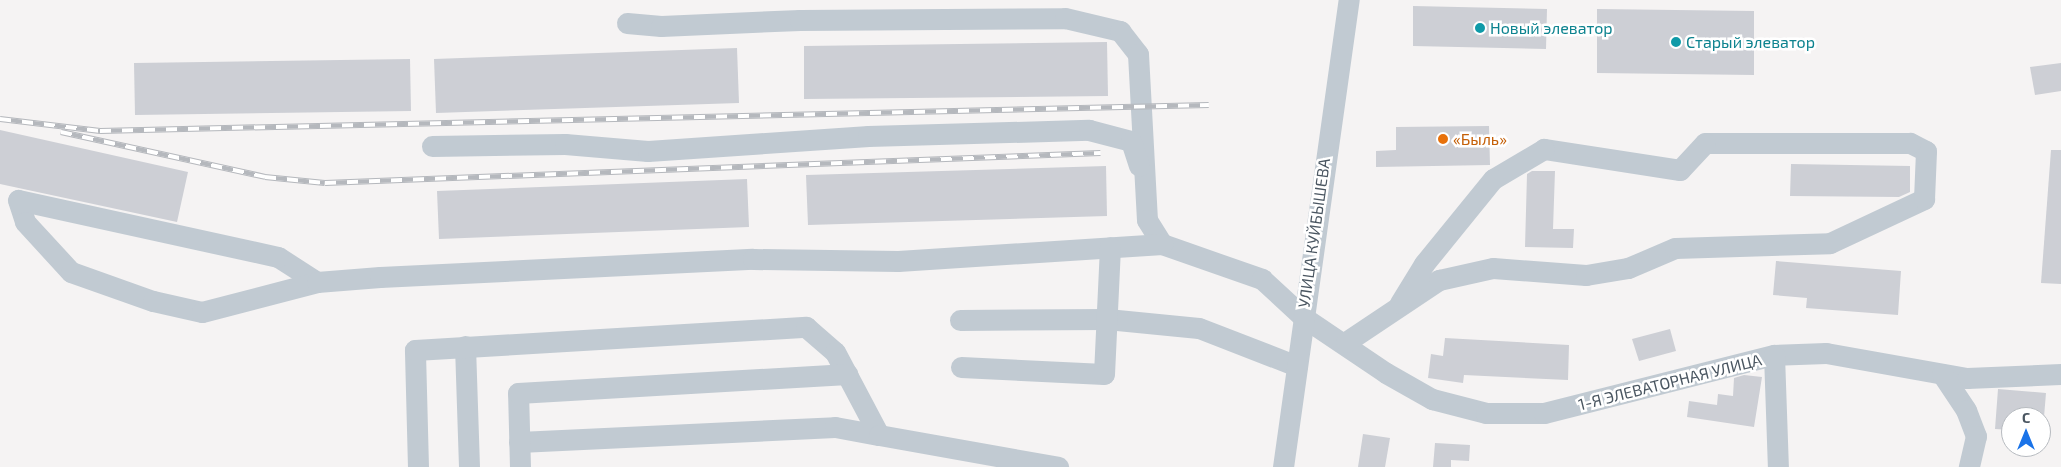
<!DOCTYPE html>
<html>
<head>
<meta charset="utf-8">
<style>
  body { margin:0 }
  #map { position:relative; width:2061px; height:467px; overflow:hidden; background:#f5f3f3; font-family:"Exo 2",sans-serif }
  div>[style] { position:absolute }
  .building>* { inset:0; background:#cdcfd5 }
  .minor>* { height:21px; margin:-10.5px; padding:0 10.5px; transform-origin:10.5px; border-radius:10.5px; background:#c1cad2 }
  .rail>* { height:5.5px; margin-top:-2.75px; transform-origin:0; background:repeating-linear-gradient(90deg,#fff 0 11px,#b5b8bd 0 22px); box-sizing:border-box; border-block:1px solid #b5b8bd }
  .dots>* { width:14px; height:14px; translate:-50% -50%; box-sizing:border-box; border:2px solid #fff; border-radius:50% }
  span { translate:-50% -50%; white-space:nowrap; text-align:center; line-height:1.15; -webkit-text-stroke:5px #fff; paint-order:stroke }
  .culture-label { font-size:16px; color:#0d838f }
  .left { translate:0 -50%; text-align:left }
  .food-label { font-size:16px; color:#c56008 }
  .street-label { font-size:16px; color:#4a5661 }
  .north { position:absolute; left:2001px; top:407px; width:50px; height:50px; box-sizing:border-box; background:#fff; border:1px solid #b7bbc0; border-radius:50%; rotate:0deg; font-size:14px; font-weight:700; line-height:20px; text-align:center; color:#4a5661 }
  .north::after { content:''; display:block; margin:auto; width:18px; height:22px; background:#1a73e8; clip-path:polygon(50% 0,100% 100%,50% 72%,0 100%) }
</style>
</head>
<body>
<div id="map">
  <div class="building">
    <i style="clip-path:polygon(1413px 6px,1547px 9px,1546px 49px,1413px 46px)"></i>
    <i style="clip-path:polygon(1597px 9px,1754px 11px,1754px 75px,1597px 73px)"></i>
    <i style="clip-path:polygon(1107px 42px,1108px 96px,804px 99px,804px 46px)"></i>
    <i style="clip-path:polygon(737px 48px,739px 103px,436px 113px,434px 59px)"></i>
    <i style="clip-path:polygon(410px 59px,411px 111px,135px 115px,134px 63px)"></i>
    <i style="clip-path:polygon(2061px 63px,2061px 91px,2035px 95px,2030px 67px)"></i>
    <i style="clip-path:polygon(1489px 126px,1490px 165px,1376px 167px,1376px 151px,1396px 150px,1396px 127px)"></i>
    <i style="clip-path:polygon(0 130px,188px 172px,177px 222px,0 184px)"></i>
    <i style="clip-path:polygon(2051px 150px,2061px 150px,2061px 284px,2041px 283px)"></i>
    <i style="clip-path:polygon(1791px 164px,1910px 166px,1910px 192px,1899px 197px,1790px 196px)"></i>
    <i style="clip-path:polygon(1106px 166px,1107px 216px,808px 225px,806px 175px)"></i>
    <i style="clip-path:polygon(1532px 171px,1555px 171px,1553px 229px,1574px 229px,1573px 248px,1525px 247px,1527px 174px)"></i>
    <i style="clip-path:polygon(747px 179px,749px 227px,439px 239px,437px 191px)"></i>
    <i style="clip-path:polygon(1776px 261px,1901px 271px,1898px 315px,1806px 308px,1807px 298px,1773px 295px)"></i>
    <i style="clip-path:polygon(1670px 329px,1676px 351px,1639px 361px,1632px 339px)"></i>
    <i style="clip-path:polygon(1445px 338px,1569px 345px,1568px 380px,1464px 375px,1463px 383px,1428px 378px,1431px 354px,1443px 356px)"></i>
    <i style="clip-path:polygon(1744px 375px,1762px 377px,1754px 427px,1687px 417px,1689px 401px,1717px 405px,1718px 394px,1733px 396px,1734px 378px)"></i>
    <i style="clip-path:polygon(1998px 389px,2046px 393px,2044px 417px,2011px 417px,2011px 430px,1995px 429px)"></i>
    <i style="clip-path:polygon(1363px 434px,1390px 438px,1385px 467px,1358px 467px)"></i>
    <i style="clip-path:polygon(1435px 443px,1470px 445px,1469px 461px,1451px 460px,1451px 467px,1433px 467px)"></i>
  </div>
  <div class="minor">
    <i style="left:627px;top:23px;width:34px;rotate:5deg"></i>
    <i style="left:661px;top:26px;width:139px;rotate:-2.5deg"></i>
    <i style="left:800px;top:20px;width:265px;rotate:-0.4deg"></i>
    <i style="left:1065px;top:18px;width:57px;rotate:13.3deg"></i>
    <i style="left:1120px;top:31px;width:29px;rotate:52deg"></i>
    <i style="left:1138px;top:54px;width:166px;rotate:86.9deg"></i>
    <i style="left:1147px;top:220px;width:28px;rotate:58deg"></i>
    <i style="left:1162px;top:244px;width:106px;rotate:19.3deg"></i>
    <i style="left:1262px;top:279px;width:56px;rotate:42.8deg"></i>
    <i style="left:1303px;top:317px;width:100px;rotate:34deg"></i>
    <i style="left:1386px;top:373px;width:53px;rotate:29.5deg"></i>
    <i style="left:1432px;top:399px;width:56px;rotate:14.5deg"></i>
    <i style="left:1486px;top:413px;width:58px"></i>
    <i style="left:1544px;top:413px;width:237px;rotate:-14.2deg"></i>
    <i style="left:1774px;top:355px;width:52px;rotate:-2.2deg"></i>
    <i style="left:1826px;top:353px;width:143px;rotate:10.1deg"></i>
    <i style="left:1967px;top:378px;width:94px;rotate:-2.4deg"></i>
    <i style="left:432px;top:146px;width:133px;rotate:-0.9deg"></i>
    <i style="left:565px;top:144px;width:83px;rotate:4.8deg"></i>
    <i style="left:648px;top:151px;width:221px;rotate:-3.9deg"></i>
    <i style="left:868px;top:136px;width:221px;rotate:-1.6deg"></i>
    <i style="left:1089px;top:130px;width:43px;rotate:14.7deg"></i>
    <i style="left:1131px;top:141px;width:26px;rotate:72deg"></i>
    <i style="left:317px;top:282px;width:46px;rotate:-147.3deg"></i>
    <i style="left:278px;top:257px;width:266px;rotate:-167.6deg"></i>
    <i style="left:18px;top:200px;width:23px;rotate:72deg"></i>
    <i style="left:25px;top:222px;width:68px;rotate:47.4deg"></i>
    <i style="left:71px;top:272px;width:87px;rotate:19.5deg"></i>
    <i style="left:153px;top:301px;width:50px;rotate:12.7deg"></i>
    <i style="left:202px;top:312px;width:119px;rotate:-14.6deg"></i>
    <i style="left:317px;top:282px;width:63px;rotate:-4.5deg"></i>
    <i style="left:380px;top:277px;width:373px;rotate:-2.8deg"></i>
    <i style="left:753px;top:259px;width:145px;rotate:0.8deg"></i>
    <i style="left:898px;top:261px;width:265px;rotate:-3.7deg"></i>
    <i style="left:960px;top:320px;width:147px;rotate:-0.4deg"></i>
    <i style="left:1107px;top:319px;width:92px;rotate:5.6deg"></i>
    <i style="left:1199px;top:328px;width:105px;rotate:21.2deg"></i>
    <i style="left:1346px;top:342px;width:112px;rotate:-33.7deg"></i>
    <i style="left:1439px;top:280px;width:55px;rotate:-12.5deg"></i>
    <i style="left:1493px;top:268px;width:93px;rotate:4.3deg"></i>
    <i style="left:1586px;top:275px;width:43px;rotate:-9.5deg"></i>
    <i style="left:1628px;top:268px;width:51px;rotate:-23.1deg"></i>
    <i style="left:1675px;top:248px;width:155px;rotate:-1.8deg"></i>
    <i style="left:1830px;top:243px;width:104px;rotate:-25.1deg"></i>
    <i style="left:1924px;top:199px;width:48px;rotate:-87.6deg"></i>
    <i style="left:1926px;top:151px;width:18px;rotate:-153deg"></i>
    <i style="left:1910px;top:143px;width:205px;rotate:180deg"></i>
    <i style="left:1705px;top:143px;width:37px;rotate:133deg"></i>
    <i style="left:1680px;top:170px;width:138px;rotate:-171.2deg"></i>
    <i style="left:1544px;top:149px;width:59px;rotate:149.5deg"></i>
    <i style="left:1493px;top:179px;width:109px;rotate:129.1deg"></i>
    <i style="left:1424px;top:264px;width:46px;rotate:121.6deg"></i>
    <i style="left:465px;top:346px;width:121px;rotate:88.1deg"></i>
    <i style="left:1774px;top:355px;width:112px;rotate:88deg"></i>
    <i style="left:961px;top:367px;width:143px;rotate:2.8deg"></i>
    <i style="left:1104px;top:374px;width:127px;rotate:-87.3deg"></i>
    <i style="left:1942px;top:374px;width:43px;rotate:56.3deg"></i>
    <i style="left:1966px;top:410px;width:28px;rotate:69deg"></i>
    <i style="left:1976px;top:436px;width:32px;rotate:103deg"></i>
    <i style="left:519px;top:442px;width:316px;rotate:-2.7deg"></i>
    <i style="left:835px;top:427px;width:45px;rotate:10.3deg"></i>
    <i style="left:418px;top:467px;width:117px;rotate:-91.5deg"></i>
    <i style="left:415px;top:350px;width:392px;rotate:-3.4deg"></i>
    <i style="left:806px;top:327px;width:38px;rotate:41deg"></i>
    <i style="left:835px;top:352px;width:94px;rotate:62.1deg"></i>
    <i style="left:879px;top:435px;width:182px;rotate:10.1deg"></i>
    <i style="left:520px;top:467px;width:74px;rotate:-91.5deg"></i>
    <i style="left:518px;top:393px;width:330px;rotate:-3.3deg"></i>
    <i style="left:1283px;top:467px;width:472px;rotate:-82deg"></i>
  </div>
  <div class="rail">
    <i style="left:0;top:119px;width:101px;rotate:6.8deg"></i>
    <i style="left:100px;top:131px;width:1109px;rotate:-1.34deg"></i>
    <i style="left:61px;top:132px;width:209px;rotate:12.4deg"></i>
    <i style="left:265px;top:177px;width:60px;rotate:5.7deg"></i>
    <i style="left:325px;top:183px;width:776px;rotate:-2.22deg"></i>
  </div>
  <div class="dots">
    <i style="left:1480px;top:28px;background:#0f9aa8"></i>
    <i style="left:1676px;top:42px;background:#0f9aa8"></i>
    <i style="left:1443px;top:139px;background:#e8710a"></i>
  </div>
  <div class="culture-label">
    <span class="left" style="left:1490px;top:28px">Новый элеватор</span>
    <span class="left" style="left:1686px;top:42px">Старый элеватор</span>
  </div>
  <div class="food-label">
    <span class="left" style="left:1453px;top:139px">«Быль»</span>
  </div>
  <div class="street-label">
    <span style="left:1314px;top:233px;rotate:-82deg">УЛИЦА КУЙБЫШЕВА</span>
    <span style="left:1670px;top:382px;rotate:-14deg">1-Я ЭЛЕВАТОРНАЯ УЛИЦА</span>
  </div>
  <div class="north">С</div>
</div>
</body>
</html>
